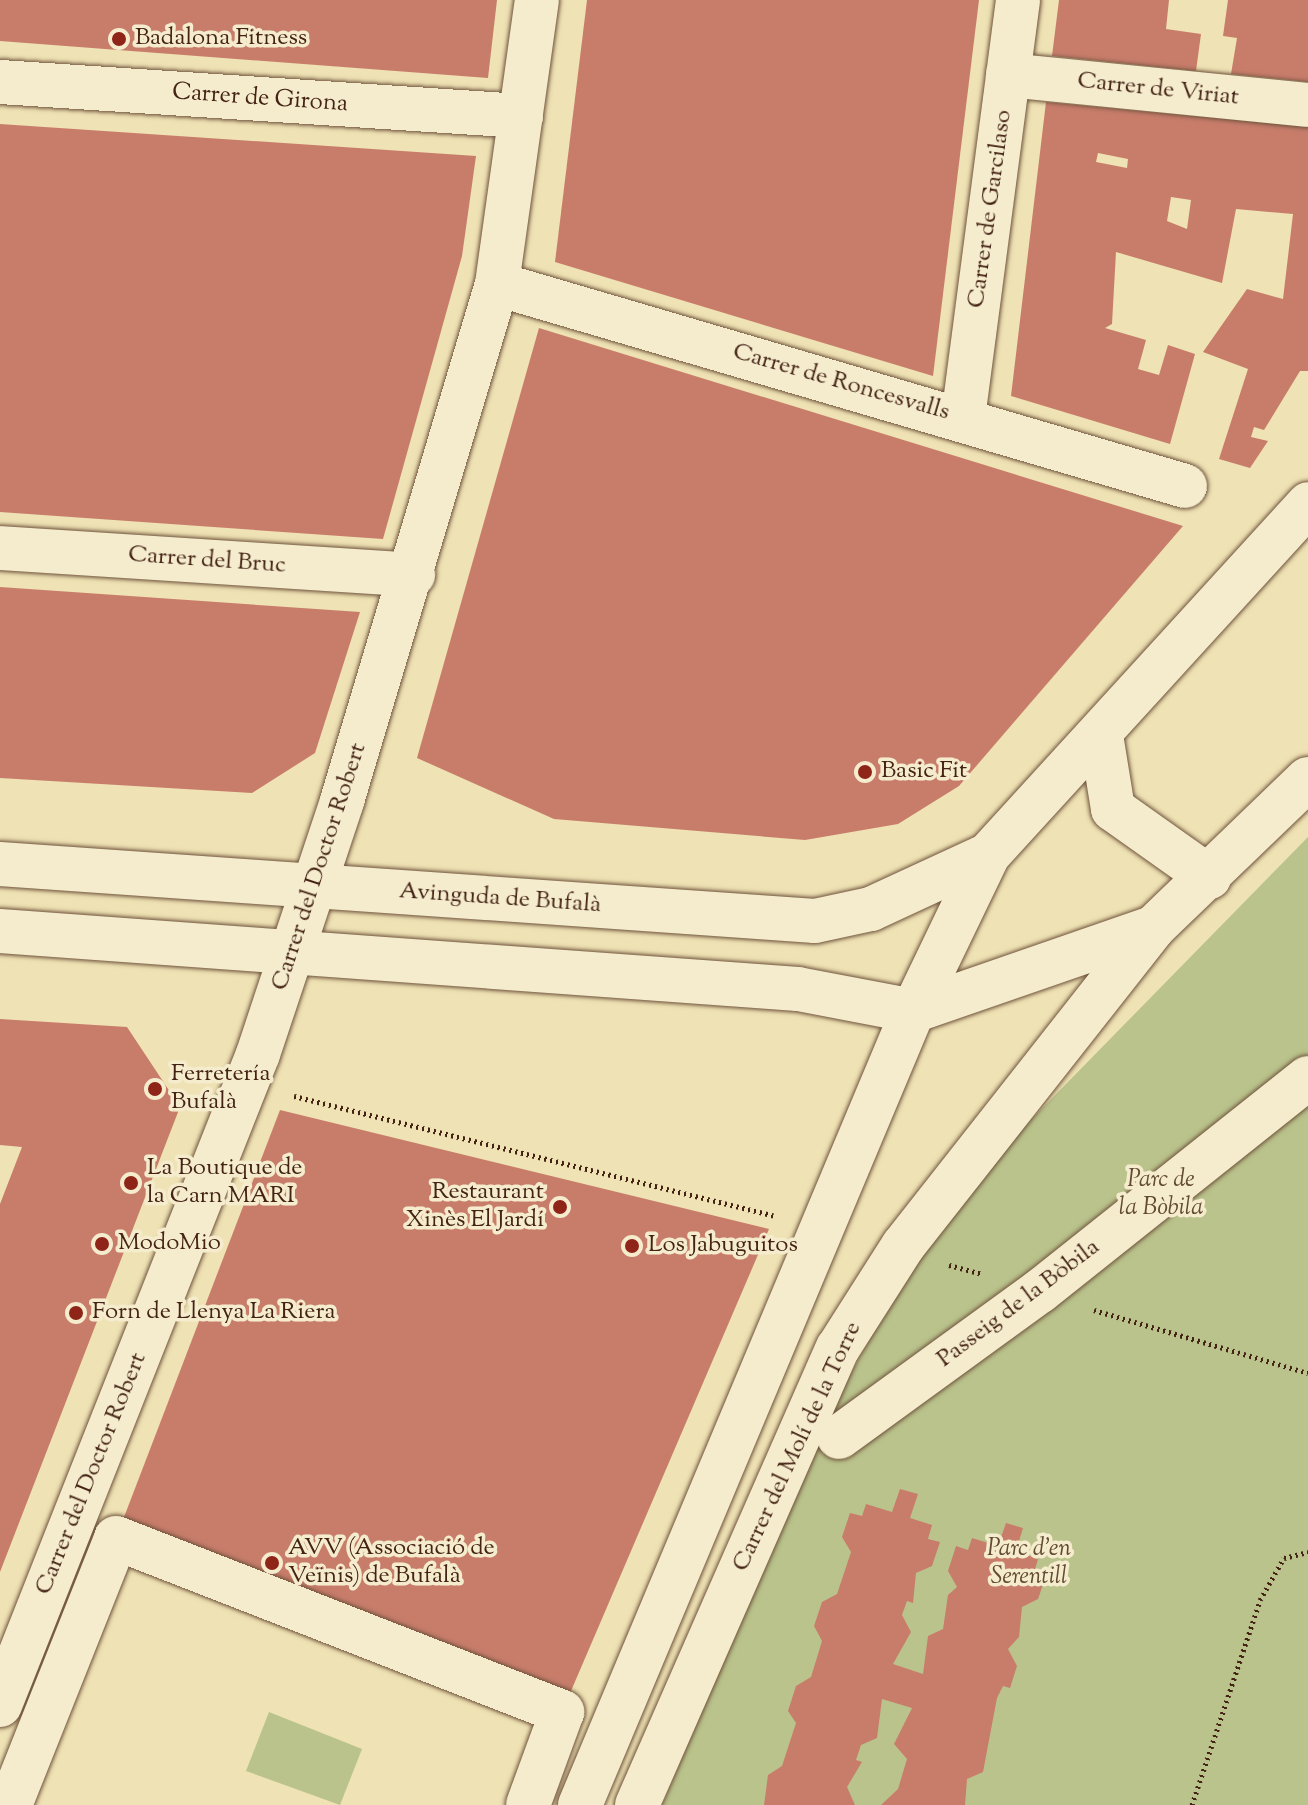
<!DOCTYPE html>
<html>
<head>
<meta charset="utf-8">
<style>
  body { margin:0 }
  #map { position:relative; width:1308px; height:1805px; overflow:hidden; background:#efe2b4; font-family:"Sorts Mill Goudy",serif }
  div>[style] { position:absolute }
  .green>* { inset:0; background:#bac38c }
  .building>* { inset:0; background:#c87d6b }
  .path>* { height:5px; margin-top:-2.5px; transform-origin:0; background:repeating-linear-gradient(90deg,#442314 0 2px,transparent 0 6px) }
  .roads { filter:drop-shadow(0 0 2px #6f533c) drop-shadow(0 0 2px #6f533c) }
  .minor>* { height:44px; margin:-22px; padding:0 22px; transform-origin:22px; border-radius:22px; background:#f5ecce }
  .dots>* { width:22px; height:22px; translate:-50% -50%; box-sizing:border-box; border:4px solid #f5ecce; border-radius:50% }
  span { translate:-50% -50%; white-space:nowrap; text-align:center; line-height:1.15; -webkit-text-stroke:7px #f5ecce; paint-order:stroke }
  .poi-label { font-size:24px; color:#442314 }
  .left { translate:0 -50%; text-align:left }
  .right { translate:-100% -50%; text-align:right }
  .street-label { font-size:24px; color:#442314 }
  .park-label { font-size:24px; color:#624b32; font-style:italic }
</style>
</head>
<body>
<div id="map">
  <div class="green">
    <i style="clip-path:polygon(1308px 837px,1308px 1805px,662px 1805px,832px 1407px,906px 1274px,1017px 1134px)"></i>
    <i style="clip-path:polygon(269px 1712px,362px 1749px,340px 1805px,246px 1771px)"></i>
  </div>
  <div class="building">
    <i style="clip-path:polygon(0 0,497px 0,488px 78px,0 41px)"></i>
    <i style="clip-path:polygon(587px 0,979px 0,933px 376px,555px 262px)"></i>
    <i style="clip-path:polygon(1059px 0,1169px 0,1166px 29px,1201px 34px,1196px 71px,1052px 56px)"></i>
    <i style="clip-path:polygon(1228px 0,1308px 0,1308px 82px,1231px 74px,1237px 38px,1223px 36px)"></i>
    <i style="clip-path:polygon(evenodd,1046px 102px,1308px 127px,1308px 371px,1300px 371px,1264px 430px,1254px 427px,1251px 437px,1268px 441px,1250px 468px,1219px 459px,1248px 369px,1203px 352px,1247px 289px,1283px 299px,1293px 214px,1236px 209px,1222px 283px,1116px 252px,1112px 324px,1105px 328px,1146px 340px,1138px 369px,1159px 375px,1168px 345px,1195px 354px,1170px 444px,1011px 396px,1046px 102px,1098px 153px,1128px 159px,1127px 168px,1096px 162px,1098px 153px,1046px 102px,1171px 197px,1191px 200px,1187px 229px,1167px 221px,1171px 197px)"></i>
    <i style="clip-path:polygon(0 124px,476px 156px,462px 256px,383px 539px,0 512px)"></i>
    <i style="clip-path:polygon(539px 328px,1183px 526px,959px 786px,898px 824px,805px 840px,554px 819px,417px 758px)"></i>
    <i style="clip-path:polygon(0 587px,360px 612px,315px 753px,252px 793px,0 778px)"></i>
    <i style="clip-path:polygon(0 1019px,127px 1027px,180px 1107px,0 1572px,0 1204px,22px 1147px,0 1145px)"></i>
    <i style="clip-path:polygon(280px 1110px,769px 1229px,562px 1712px,116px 1538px)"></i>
    <i style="clip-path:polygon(900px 1489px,918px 1494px,910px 1518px,932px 1525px,928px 1539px,940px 1542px,932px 1566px,916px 1573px,913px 1603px,907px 1601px,902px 1615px,911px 1632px,893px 1664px,923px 1674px,928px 1636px,943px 1629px,948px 1595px,957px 1587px,948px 1571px,956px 1546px,968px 1550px,972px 1538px,998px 1546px,1006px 1523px,1023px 1528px,1016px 1551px,1038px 1559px,1034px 1573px,1046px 1576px,1038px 1599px,1022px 1607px,1019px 1637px,1008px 1649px,1017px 1666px,1010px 1688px,1003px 1686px,997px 1698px,983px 1772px,967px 1779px,965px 1805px,881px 1805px,898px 1789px,907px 1759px,894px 1744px,912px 1708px,882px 1699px,877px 1738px,861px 1745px,856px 1760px,862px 1762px,847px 1787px,855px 1805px,764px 1805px,768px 1775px,782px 1766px,796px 1723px,788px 1711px,796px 1686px,811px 1677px,822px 1641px,814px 1626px,822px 1602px,837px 1594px,851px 1552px,842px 1537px,850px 1513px,862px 1516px,866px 1504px,892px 1512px)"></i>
  </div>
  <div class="path">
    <i style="left:294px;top:1096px;width:494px;rotate:14deg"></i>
    <i style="left:949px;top:1265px;width:34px;rotate:15deg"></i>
    <i style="left:1094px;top:1310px;width:223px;rotate:16.4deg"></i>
    <i style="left:1192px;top:1805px;width:216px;rotate:-71.6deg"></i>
    <i style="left:1260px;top:1600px;width:48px;rotate:-60.3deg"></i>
    <i style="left:1284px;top:1558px;width:25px;rotate:-14deg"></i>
  </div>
  <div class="roads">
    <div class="minor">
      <i style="left:1008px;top:75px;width:301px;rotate:5.7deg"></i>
      <i style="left:0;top:82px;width:522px;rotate:3.73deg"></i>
      <i style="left:497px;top:284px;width:717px;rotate:16.36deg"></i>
      <i style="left:963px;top:418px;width:422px;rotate:-82.5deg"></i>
      <i style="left:0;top:548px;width:414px;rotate:3.7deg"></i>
      <i style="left:1101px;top:735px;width:75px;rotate:80.8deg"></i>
      <i style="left:1113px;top:809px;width:118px;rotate:35.3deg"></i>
      <i style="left:0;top:864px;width:817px;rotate:4deg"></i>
      <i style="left:815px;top:921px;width:57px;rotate:-12.1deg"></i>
      <i style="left:871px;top:909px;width:129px;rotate:-24.8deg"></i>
      <i style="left:0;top:931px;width:800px;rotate:4.16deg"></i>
      <i style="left:798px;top:989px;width:117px;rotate:10.8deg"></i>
      <i style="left:913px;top:1011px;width:254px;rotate:-19.1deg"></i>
      <i style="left:839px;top:1437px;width:248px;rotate:-36deg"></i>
      <i style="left:1040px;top:1291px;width:342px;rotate:-38.5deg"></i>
      <i style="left:0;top:1705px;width:700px;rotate:-68.38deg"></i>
      <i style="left:258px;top:1054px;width:267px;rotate:-71.6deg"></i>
      <i style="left:342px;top:801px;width:540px;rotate:-73.31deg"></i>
      <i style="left:497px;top:284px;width:287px;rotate:-82deg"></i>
      <i style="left:10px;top:1805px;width:287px;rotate:-68.3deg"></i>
      <i style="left:116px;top:1538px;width:479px;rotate:21.3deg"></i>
      <i style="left:562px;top:1712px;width:99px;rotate:110.1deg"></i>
      <i style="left:580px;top:1805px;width:861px;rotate:-67.25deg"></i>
      <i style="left:913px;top:1011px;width:173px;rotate:-64.3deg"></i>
      <i style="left:988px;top:855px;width:475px;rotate:-47.6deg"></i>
      <i style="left:637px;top:1805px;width:499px;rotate:-66.3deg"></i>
      <i style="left:838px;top:1348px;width:121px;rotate:-57.5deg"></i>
      <i style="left:903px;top:1246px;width:405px;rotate:-51.8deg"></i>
      <i style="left:1153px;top:928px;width:215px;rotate:-43.9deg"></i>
    </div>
  </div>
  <div class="dots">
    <i style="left:119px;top:39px;background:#8f2418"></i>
    <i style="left:865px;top:772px;background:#8f2418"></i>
    <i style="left:155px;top:1089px;background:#8f2418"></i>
    <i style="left:131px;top:1183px;background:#8f2418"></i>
    <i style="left:560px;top:1207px;background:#8f2418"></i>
    <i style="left:102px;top:1244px;background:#8f2418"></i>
    <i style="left:632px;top:1246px;background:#8f2418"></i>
    <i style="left:76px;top:1313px;background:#8f2418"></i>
    <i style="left:272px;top:1563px;background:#8f2418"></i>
  </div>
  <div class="poi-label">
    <span class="left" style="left:135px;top:39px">Badalona Fitness</span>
    <span class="left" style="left:881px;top:772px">Basic Fit</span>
    <span class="left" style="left:171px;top:1089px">Ferretería<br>Bufalà</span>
    <span class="left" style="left:147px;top:1183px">La Boutique de<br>la Carn MARI</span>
    <span class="right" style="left:544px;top:1207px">Restaurant<br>Xinès El Jardí</span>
    <span class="left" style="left:118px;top:1244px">ModoMio</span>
    <span class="left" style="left:648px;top:1246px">Los Jabuguitos</span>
    <span class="left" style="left:92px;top:1313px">Forn de Llenya La Riera</span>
    <span class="left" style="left:288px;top:1563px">AVV (Associació de<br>Veïnis) de Bufalà</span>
  </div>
  <div class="street-label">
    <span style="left:1158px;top:90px;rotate:6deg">Carrer de Viriat</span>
    <span style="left:260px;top:99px;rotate:4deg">Carrer de Girona</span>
    <span style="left:991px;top:209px;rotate:-82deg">Carrer de Garcilaso</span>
    <span style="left:841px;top:383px;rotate:16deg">Carrer de Roncesvalls</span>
    <span style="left:207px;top:561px;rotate:4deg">Carrer del Bruc</span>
    <span style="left:320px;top:867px;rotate:-72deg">Carrer del Doctor Robert</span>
    <span style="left:500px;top:899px;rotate:4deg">Avinguda de Bufalà</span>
    <span style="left:1019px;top:1304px;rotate:-37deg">Passeig de la Bòbila</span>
    <span style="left:798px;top:1447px;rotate:-65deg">Carrer del Molí de la Torre</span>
    <span style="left:92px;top:1474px;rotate:-68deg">Carrer del Doctor Robert</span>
  </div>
  <div class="park-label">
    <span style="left:1161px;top:1195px">Parc de<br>la Bòbila</span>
    <span style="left:1029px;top:1564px">Parc d'en<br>Serentill</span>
  </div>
</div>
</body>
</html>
